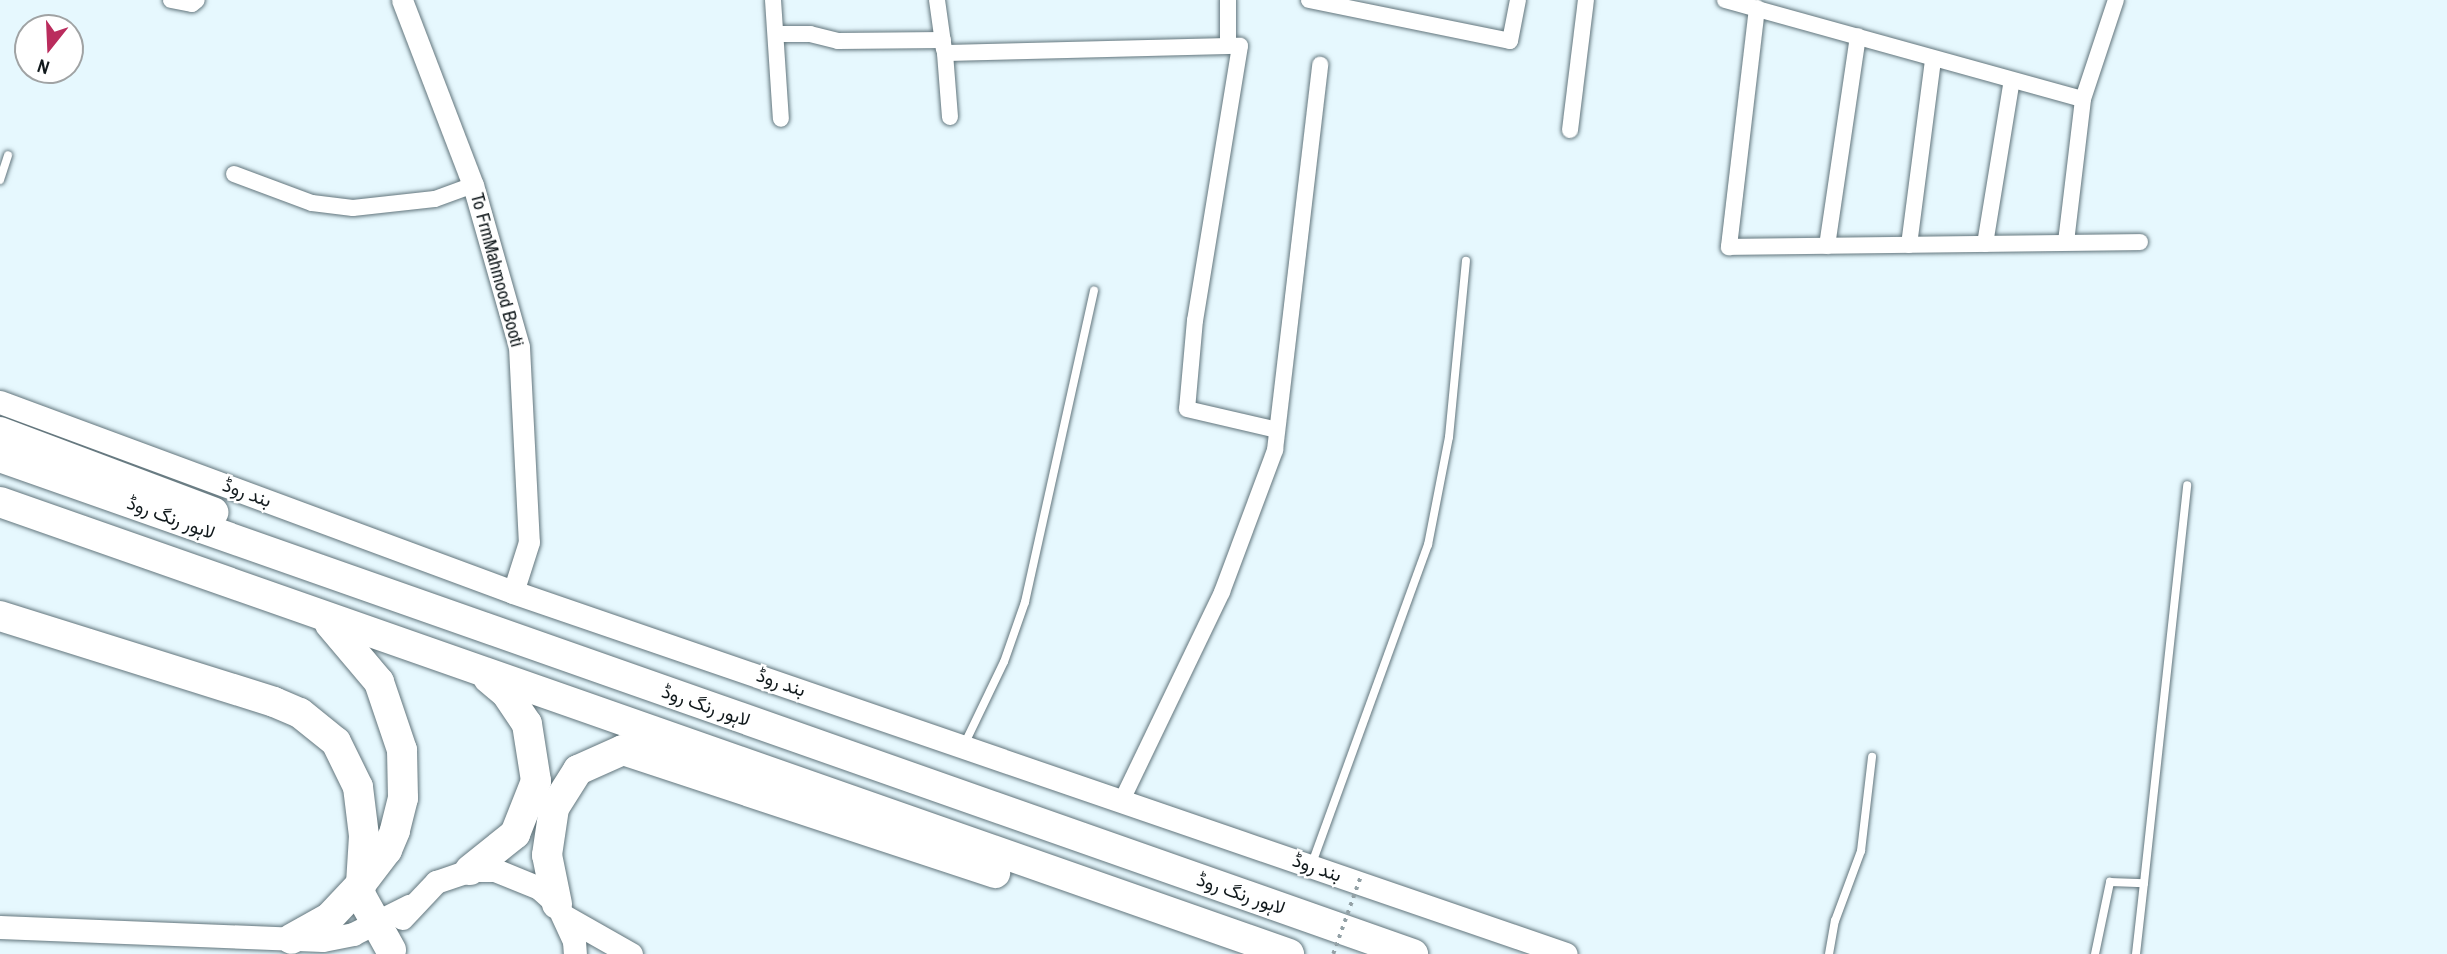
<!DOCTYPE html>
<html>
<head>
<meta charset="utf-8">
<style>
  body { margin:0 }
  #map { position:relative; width:2447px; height:954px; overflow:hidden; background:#e6f8fe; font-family:"Archivo Narrow",Vazirmatn,sans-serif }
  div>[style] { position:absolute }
  .roads { filter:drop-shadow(0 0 2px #62757c) drop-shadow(0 0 2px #62757c) }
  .service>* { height:8px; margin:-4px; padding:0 4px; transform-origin:4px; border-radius:4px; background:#fff }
  .minor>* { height:16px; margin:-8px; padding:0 8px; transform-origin:8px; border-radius:8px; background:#fff }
  .tertiary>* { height:21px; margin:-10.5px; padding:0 10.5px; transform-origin:10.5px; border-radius:10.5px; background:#fff }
  .secondary>* { height:23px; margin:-11.5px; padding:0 11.5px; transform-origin:11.5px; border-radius:11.5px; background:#fff }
  .motorway>* { height:30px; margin:-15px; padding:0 15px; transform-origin:15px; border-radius:15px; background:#fff }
  .path-bridge>* { height:3.5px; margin-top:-1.75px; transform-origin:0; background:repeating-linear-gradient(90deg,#93a1a6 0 3.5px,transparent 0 8.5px) }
  span { translate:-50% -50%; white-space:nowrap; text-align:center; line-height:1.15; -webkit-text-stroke:5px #fff; paint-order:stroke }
  .street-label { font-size:19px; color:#11191c }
  .north { position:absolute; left:14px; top:14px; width:70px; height:70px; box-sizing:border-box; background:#fff; border:2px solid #a0a3a4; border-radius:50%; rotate:198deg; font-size:19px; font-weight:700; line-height:28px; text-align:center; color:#11191c }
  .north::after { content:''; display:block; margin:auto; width:24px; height:32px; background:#ba2c5d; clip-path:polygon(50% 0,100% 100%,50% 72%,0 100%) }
</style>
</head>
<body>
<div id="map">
  <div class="roads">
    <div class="service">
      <i style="left:0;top:180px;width:26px;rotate:-72deg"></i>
      <i style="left:964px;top:745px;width:92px;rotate:-64.3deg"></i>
      <i style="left:1004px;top:662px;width:64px;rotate:-70.7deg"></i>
      <i style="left:1025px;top:602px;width:319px;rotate:-77.5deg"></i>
      <i style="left:1311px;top:866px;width:342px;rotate:-70deg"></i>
      <i style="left:1428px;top:545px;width:110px;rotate:-79deg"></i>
      <i style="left:1449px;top:437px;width:177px;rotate:-84.5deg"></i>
      <i style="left:1829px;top:954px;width:34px;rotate:-80deg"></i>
      <i style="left:1835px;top:921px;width:75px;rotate:-69.6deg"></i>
      <i style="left:1861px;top:851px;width:95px;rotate:-83.3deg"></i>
      <i style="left:2095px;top:954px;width:74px;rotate:-78.2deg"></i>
      <i style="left:2110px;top:882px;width:34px;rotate:2deg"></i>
      <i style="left:2144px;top:883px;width:400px;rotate:-83.8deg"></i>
      <i style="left:2136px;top:954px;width:71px;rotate:-83.6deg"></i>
    </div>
    <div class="minor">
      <i style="left:171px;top:0;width:21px;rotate:11deg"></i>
      <i style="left:192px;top:4px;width:6px;rotate:-39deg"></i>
      <i style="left:773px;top:0;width:119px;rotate:86.2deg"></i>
      <i style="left:937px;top:0;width:50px;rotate:82deg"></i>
      <i style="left:1228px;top:0;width:45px;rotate:90deg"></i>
      <i style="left:1309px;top:0;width:205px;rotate:11.5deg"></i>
      <i style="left:1510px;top:41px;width:42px;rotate:-79deg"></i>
      <i style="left:1725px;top:0;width:371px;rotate:15.5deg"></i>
      <i style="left:1757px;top:8px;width:241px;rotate:96.7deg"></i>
      <i style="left:1729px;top:247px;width:411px;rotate:-0.7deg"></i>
      <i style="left:776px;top:34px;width:34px"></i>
      <i style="left:810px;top:34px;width:29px;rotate:14deg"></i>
      <i style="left:838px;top:41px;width:105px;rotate:-0.5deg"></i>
      <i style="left:950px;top:117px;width:64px;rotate:-94.5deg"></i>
      <i style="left:945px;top:53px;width:295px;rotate:-1.4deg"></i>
      <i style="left:1240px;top:46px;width:278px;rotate:99.3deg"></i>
      <i style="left:1195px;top:320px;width:89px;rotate:95.1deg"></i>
      <i style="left:1187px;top:409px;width:92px;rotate:13.1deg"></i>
      <i style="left:1570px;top:130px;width:131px;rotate:-83deg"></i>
      <i style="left:234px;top:174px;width:83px;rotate:20.4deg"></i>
      <i style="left:312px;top:203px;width:41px;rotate:7deg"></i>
      <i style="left:353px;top:208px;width:82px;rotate:-6.3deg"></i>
      <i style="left:435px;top:199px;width:40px;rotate:-20.2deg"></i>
      <i style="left:2066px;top:242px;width:144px;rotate:-83.2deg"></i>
      <i style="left:2083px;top:99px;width:104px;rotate:-71.6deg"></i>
      <i style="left:1985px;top:244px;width:166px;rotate:-80.7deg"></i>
      <i style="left:1909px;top:245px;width:188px;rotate:-82.6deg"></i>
      <i style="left:1827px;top:246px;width:212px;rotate:-81.6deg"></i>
      <i style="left:1122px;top:800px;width:231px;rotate:-64.3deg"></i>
      <i style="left:1222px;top:592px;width:152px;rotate:-69.5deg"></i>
      <i style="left:1275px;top:450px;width:388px;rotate:-83.3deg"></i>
    </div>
    <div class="tertiary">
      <i style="left:402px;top:0;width:198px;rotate:69deg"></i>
      <i style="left:473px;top:185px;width:168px;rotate:74.1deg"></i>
      <i style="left:519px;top:347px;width:195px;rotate:87.1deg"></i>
      <i style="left:529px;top:542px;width:52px;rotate:107.7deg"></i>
    </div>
    <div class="secondary">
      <i style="left:0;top:402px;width:547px;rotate:20.32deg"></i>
      <i style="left:513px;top:592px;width:1113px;rotate:18.97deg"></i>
      <i style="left:564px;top:916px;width:77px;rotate:29.6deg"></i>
      <i style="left:402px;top:918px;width:50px;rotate:-46.6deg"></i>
      <i style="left:436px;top:882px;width:36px;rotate:-19deg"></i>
      <i style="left:470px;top:870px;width:25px"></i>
      <i style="left:495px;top:870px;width:48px;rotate:22.2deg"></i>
      <i style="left:539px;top:888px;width:24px;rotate:42deg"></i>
      <i style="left:557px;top:904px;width:41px;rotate:65.3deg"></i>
      <i style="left:574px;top:941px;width:13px;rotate:86deg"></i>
      <i style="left:0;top:927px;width:323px;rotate:2.3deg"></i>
      <i style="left:323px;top:940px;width:31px;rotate:-11deg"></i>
      <i style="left:353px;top:934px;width:63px;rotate:-26.6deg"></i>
    </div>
    <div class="motorway">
      <i style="left:0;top:432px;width:228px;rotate:20.6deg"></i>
      <i style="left:0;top:457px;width:1498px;rotate:19.38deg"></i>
      <i style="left:0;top:502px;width:1366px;rotate:19.32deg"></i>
      <i style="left:0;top:616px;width:287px;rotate:17.4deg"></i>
      <i style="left:274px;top:702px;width:28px;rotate:23deg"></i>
      <i style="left:300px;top:713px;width:46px;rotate:38.9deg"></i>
      <i style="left:336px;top:742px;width:50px;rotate:63.9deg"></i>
      <i style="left:358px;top:787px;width:49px;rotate:83deg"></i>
      <i style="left:364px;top:836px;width:48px;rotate:93.6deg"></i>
      <i style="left:361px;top:884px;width:47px;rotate:133.3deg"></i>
      <i style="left:329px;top:918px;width:43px;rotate:151.1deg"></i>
      <i style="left:330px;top:624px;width:76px;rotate:49.8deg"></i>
      <i style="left:379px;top:682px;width:72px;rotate:71.3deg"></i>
      <i style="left:402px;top:750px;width:48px;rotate:88.8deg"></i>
      <i style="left:403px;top:798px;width:34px;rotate:104deg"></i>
      <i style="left:395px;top:831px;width:21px;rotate:113deg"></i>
      <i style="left:387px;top:850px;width:43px;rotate:127.4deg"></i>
      <i style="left:361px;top:884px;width:10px;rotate:96deg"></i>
      <i style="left:360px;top:894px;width:64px;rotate:61deg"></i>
      <i style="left:470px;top:870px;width:58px;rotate:-38.7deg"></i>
      <i style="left:515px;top:834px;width:57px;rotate:-68.4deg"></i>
      <i style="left:536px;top:781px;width:58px;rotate:-99deg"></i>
      <i style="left:527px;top:724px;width:37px;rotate:-124deg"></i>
      <i style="left:506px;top:693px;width:23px;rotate:-140deg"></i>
      <i style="left:557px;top:904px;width:50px;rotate:-101.5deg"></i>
      <i style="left:547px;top:855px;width:48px;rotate:-81.5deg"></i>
      <i style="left:554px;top:808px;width:45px;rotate:-57.7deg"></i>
      <i style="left:578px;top:770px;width:49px;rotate:-24deg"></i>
      <i style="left:623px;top:750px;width:392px;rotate:18.3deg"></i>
    </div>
  </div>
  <div class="path-bridge">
    <i style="left:1333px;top:954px;width:81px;rotate:-70.4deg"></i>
  </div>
  <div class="street-label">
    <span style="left:497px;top:270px;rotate:75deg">To FrmMahmood Booti</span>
    <span style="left:247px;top:493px;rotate:20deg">بند روڈ</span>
    <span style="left:171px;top:518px;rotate:20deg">لاہور رنگ روڈ</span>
    <span style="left:781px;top:683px;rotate:19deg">بند روڈ</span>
    <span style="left:706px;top:706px;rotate:19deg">لاہور رنگ روڈ</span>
    <span style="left:1317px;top:868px;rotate:19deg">بند روڈ</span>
    <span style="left:1241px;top:894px;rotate:19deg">لاہور رنگ روڈ</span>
  </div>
  <div class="north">N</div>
</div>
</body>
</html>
